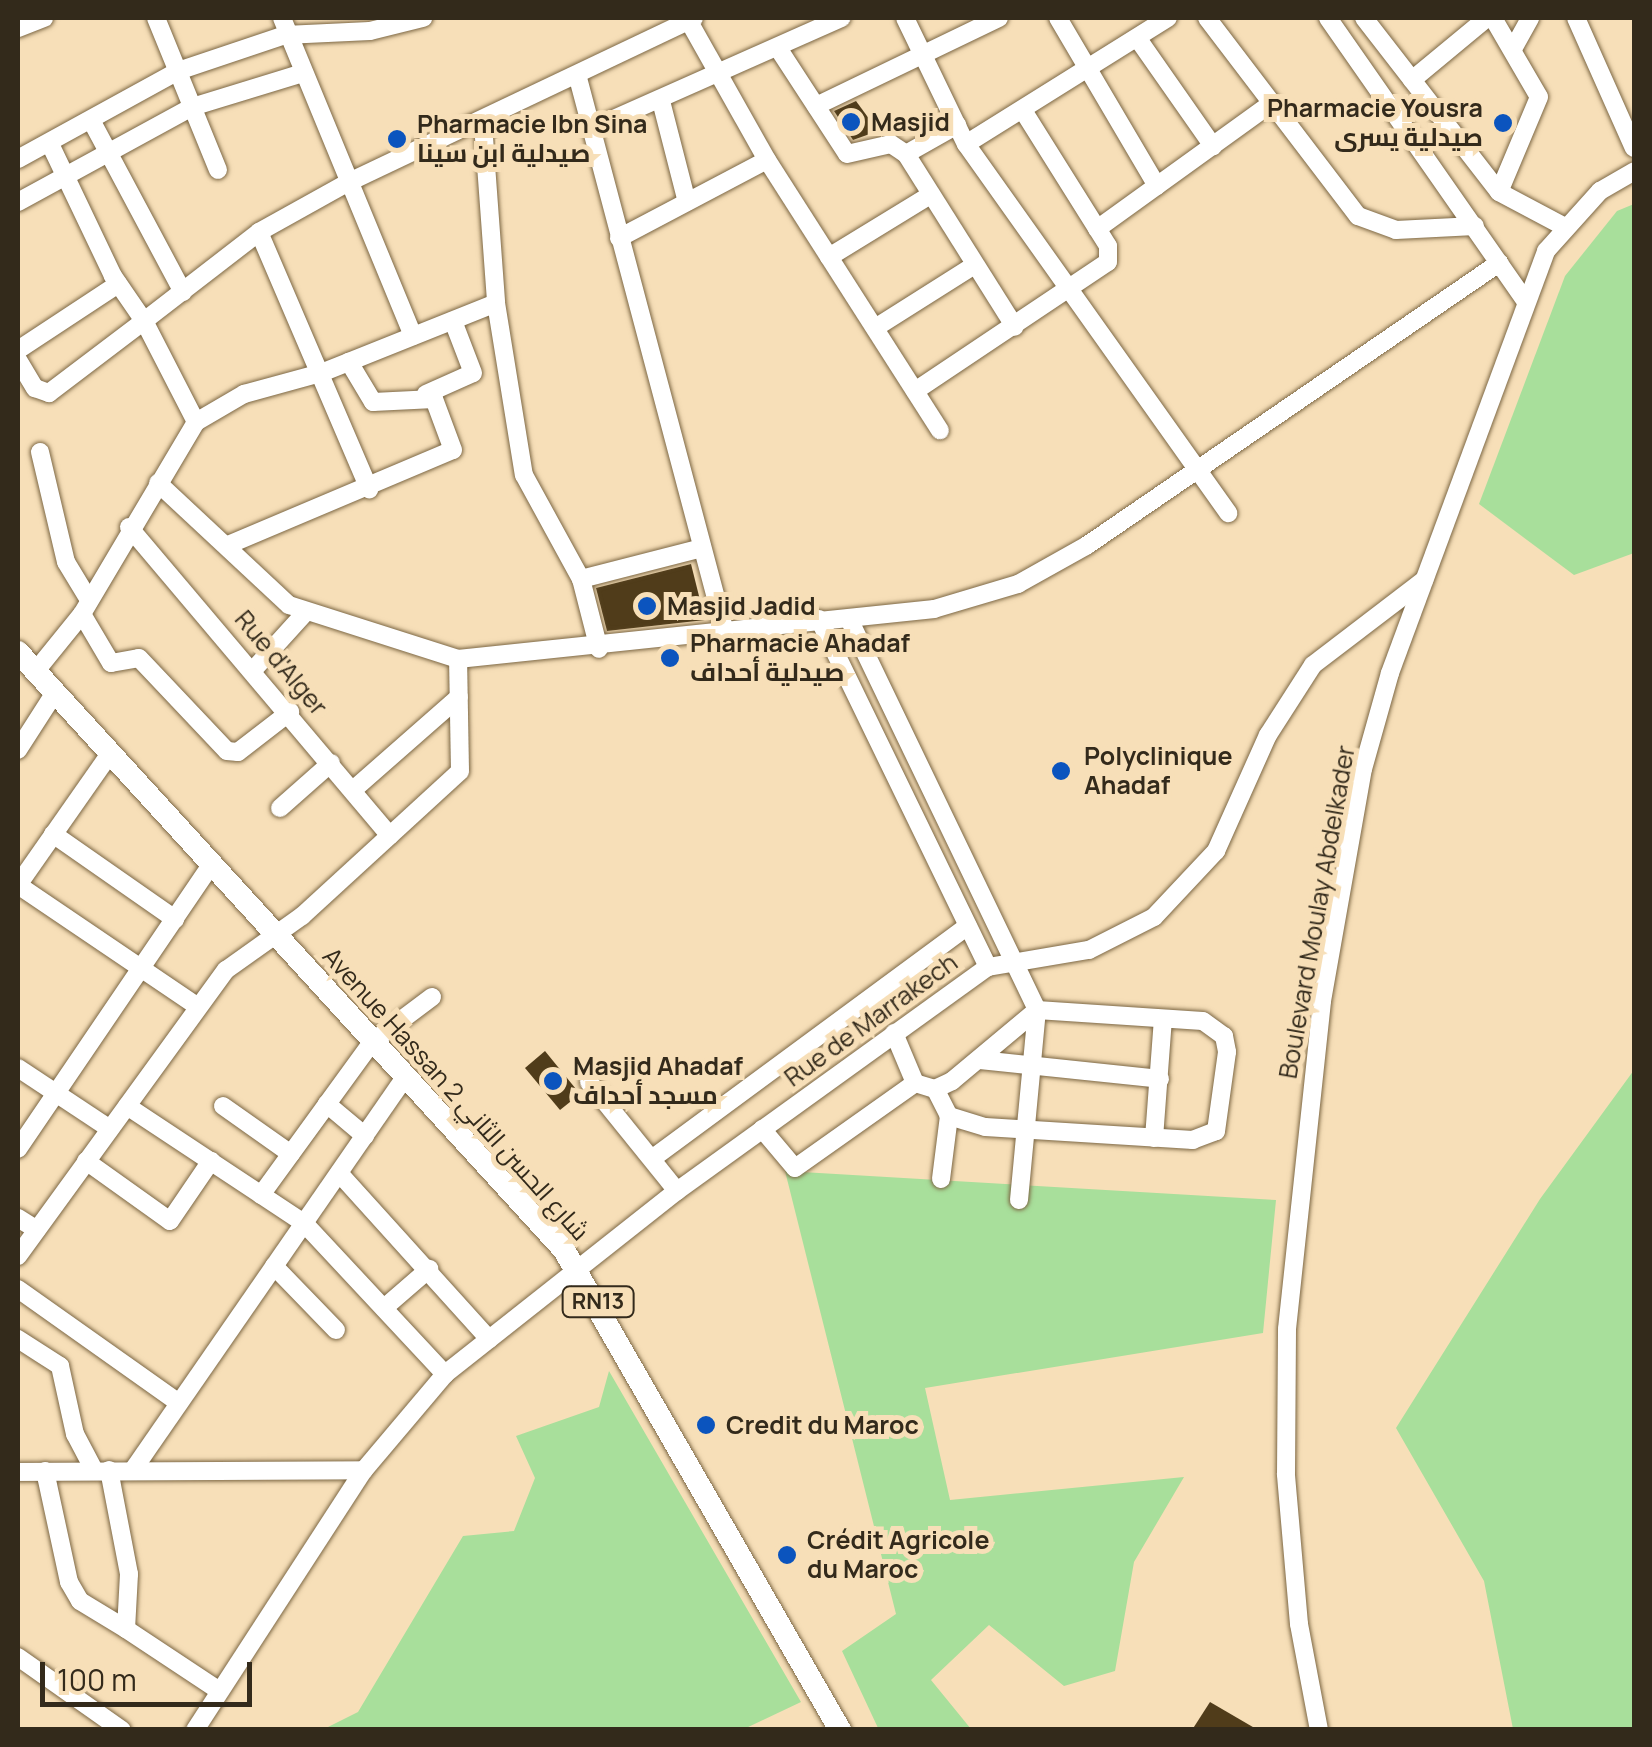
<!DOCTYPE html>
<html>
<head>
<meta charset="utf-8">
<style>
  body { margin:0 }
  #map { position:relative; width:1652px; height:1747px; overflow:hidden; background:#f7dfb8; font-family:Manrope,Cairo,sans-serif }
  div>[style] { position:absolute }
  .green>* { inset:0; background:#a8df9b }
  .building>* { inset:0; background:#503c1a }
  .roads { filter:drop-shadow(0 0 2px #7c6744) drop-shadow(0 0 2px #7c6744) }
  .minor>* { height:18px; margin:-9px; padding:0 9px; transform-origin:9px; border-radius:9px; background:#fff }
  .major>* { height:22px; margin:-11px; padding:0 11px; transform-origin:11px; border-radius:11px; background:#fff }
  .dots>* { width:28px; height:28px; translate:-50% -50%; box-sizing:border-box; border:5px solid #f7dfb8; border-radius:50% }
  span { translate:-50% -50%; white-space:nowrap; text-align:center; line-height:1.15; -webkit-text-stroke:10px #f7dfb8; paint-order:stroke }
  .shield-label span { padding:2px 8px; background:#f7dfb8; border:2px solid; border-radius:8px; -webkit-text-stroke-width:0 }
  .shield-label { font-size:22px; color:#332a1b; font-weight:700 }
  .poi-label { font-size:25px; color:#332a1b; font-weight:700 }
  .right { translate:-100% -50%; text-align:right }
  .left { translate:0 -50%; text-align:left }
  .street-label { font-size:25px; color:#332a1b }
  .frame { position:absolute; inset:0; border:20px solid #332a1b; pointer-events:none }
  .scale { position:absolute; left:40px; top:1662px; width:212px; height:45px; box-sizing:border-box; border:5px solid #332a1b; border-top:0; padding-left:12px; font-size:30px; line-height:35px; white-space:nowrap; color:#332a1b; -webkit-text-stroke:8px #f7dfb8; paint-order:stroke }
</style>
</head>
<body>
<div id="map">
  <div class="green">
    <i style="clip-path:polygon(1634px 204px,1634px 553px,1574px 575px,1479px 504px,1565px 276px,1617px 211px)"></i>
    <i style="clip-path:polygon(1634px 1070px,1634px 1729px,1513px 1729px,1484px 1581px,1396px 1428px,1540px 1199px)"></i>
    <i style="clip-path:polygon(785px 1171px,1276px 1200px,1263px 1333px,925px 1388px,950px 1500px,1184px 1477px,1134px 1562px,1115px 1671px,1064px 1686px,989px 1625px,931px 1680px,971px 1729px,878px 1728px,842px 1651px,896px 1614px)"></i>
    <i style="clip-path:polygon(609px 1371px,801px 1702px,744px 1729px,324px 1729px,358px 1712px,463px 1536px,514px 1531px,535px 1478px,516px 1436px,599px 1407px)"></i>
  </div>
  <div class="building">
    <i style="clip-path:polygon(856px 101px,878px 131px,853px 140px,834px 111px)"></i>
    <i style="clip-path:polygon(691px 564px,705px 620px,607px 631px,596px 588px)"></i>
    <i style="clip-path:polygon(545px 1051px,580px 1094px,560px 1110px,525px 1068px)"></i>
    <i style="clip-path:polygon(1210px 1702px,1258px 1730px,1192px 1730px)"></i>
  </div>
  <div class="roads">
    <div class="minor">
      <i style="left:156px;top:18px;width:164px;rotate:67.8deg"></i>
      <i style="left:282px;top:18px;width:344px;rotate:67.6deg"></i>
      <i style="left:687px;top:18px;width:163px;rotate:60.6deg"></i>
      <i style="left:767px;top:160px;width:321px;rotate:57.4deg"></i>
      <i style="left:905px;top:18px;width:140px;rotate:64.2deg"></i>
      <i style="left:966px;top:144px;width:453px;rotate:54.6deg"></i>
      <i style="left:1058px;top:18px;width:195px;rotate:59.5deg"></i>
      <i style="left:1207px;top:18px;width:249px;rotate:52.7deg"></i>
      <i style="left:1358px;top:216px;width:40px;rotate:20.2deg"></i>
      <i style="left:1396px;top:230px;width:79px;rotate:-2.9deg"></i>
      <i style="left:1328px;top:18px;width:344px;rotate:55.1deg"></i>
      <i style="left:1364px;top:18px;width:220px;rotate:52.2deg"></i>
      <i style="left:1499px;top:192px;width:72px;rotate:28deg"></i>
      <i style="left:1493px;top:18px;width:91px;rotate:59.8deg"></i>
      <i style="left:1539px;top:97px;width:103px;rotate:112.8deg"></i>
      <i style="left:1576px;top:18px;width:142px;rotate:66deg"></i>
      <i style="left:18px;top:28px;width:28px;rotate:-21deg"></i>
      <i style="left:1138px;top:39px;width:131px;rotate:55deg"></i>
      <i style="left:778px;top:48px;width:126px;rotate:56.9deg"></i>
      <i style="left:847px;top:154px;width:45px;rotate:-12.8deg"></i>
      <i style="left:891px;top:144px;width:18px;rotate:34deg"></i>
      <i style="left:906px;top:154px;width:204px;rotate:57.8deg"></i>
      <i style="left:1513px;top:49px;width:35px;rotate:-61deg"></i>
      <i style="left:578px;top:78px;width:573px;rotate:75.14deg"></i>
      <i style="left:1412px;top:80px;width:97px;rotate:-39.6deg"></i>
      <i style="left:661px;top:101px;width:104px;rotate:75.6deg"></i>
      <i style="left:816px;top:106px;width:203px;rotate:-25.7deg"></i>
      <i style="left:91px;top:120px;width:195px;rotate:61.9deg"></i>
      <i style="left:483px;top:124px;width:179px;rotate:85.8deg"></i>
      <i style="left:496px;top:303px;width:174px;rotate:80.8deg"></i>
      <i style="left:524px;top:475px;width:119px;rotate:61.3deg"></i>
      <i style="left:581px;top:579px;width:72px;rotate:75.6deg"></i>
      <i style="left:591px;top:129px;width:274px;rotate:-23.9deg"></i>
      <i style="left:966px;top:144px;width:238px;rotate:-32deg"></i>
      <i style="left:906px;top:154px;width:59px;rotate:-29.6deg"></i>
      <i style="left:18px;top:159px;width:183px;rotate:-28.8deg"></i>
      <i style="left:178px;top:71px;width:113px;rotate:-18.6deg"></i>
      <i style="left:285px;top:35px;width:85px;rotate:-2.7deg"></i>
      <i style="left:370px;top:31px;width:55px;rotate:-13.8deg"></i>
      <i style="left:18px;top:202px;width:198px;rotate:-28.6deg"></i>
      <i style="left:192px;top:107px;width:113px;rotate:-17deg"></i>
      <i style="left:1097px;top:229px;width:212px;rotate:-35.8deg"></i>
      <i style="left:259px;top:232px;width:280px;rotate:66.8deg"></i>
      <i style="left:619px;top:238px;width:167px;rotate:-27.8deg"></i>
      <i style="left:829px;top:257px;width:119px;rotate:-31.5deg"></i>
      <i style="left:875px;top:328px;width:116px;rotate:-32.3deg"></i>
      <i style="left:18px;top:350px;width:120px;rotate:-33.4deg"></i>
      <i style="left:18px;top:360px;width:33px;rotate:59deg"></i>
      <i style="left:35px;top:388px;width:15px;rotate:20deg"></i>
      <i style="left:49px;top:393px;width:119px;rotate:-37.2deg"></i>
      <i style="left:144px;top:321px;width:55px;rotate:-124.6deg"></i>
      <i style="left:113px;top:276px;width:148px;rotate:-115.5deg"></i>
      <i style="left:915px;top:391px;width:232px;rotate:-33.8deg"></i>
      <i style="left:1108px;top:262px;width:16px;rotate:-90deg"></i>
      <i style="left:1108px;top:246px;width:158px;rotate:-122.1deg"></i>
      <i style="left:426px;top:394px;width:51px;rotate:-24.1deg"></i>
      <i style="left:473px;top:373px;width:56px;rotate:-111deg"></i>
      <i style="left:196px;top:422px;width:56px;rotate:-30.3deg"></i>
      <i style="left:244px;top:394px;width:80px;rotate:-15.3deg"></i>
      <i style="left:321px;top:373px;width:188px;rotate:-21.8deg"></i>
      <i style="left:40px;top:452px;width:113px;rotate:76.7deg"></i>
      <i style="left:66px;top:562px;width:44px;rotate:58.8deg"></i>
      <i style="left:158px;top:483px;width:179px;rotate:43deg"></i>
      <i style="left:289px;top:605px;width:177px;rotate:17.7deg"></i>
      <i style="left:458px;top:659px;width:479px;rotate:-6deg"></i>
      <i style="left:934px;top:609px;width:88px;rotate:-16.6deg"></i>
      <i style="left:1018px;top:584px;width:78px;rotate:-29.2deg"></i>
      <i style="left:1086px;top:546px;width:501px;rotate:-34.42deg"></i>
      <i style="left:129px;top:527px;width:404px;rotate:49.8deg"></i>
      <i style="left:228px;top:545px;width:244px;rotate:-22.9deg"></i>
      <i style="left:453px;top:450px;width:54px;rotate:-110.4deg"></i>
      <i style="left:434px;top:399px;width:61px;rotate:177.2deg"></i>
      <i style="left:373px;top:402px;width:47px;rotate:-121deg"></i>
      <i style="left:581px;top:579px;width:125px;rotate:-14.4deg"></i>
      <i style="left:82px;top:614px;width:57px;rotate:59.4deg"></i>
      <i style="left:111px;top:663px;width:28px;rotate:-10deg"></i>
      <i style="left:139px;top:658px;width:128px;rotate:46.6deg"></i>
      <i style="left:227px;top:751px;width:11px;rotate:5deg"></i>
      <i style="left:238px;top:752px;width:66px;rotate:-37.6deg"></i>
      <i style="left:819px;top:619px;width:387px;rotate:64.1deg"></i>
      <i style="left:849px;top:619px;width:434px;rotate:64.3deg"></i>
      <i style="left:1037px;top:1010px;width:166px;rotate:3.8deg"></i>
      <i style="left:1203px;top:1021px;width:26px;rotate:36deg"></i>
      <i style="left:1224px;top:1036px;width:16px;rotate:79deg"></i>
      <i style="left:1227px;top:1052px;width:80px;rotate:97.9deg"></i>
      <i style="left:1216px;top:1131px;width:25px;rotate:159deg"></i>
      <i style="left:1193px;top:1140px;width:208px;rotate:-176.4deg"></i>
      <i style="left:985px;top:1127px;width:38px;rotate:-163deg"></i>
      <i style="left:949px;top:1116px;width:30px;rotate:-117deg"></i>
      <i style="left:255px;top:668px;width:73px;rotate:-47.8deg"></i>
      <i style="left:35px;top:672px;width:75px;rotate:-51deg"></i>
      <i style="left:82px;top:614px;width:223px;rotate:-59.3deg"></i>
      <i style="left:196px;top:422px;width:114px;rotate:-117.2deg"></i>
      <i style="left:144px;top:321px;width:145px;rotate:-37.7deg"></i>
      <i style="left:259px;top:232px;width:101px;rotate:-29.1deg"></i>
      <i style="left:347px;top:183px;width:384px;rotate:-25.4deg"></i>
      <i style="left:18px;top:750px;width:67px;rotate:-57.3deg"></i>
      <i style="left:353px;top:790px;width:141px;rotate:-41.3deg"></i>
      <i style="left:280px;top:808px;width:68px;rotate:-41.4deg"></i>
      <i style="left:53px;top:834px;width:149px;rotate:34.9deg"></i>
      <i style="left:18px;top:885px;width:217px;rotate:34.1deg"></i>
      <i style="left:18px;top:885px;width:159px;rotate:-55deg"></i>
      <i style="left:894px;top:1033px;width:54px;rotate:67.2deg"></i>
      <i style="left:980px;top:1060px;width:181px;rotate:6deg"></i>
      <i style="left:18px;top:1068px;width:110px;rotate:33.5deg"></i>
      <i style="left:589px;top:1082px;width:140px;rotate:51.1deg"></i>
      <i style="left:127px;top:1106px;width:212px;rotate:33.5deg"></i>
      <i style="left:304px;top:1223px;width:207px;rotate:47deg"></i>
      <i style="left:223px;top:1106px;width:83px;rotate:35.2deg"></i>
      <i style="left:762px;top:1129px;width:51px;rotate:49.8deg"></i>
      <i style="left:795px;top:1168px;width:147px;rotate:-35.3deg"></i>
      <i style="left:915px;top:1083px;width:21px;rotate:17deg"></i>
      <i style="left:935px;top:1089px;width:19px;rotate:-25deg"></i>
      <i style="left:952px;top:1081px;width:111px;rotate:-39.9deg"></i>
      <i style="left:365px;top:1136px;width:50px;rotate:-139.9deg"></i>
      <i style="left:327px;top:1104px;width:77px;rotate:-54deg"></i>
      <i style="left:372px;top:1042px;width:75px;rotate:-36.9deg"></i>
      <i style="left:1154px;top:1138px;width:119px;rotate:-85.7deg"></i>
      <i style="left:18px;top:1149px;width:345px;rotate:-55.8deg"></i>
      <i style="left:653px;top:1158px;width:391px;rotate:-36.4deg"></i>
      <i style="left:86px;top:1161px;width:103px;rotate:35.5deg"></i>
      <i style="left:170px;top:1221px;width:73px;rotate:-55.7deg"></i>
      <i style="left:339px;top:1173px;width:224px;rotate:47.9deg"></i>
      <i style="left:941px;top:1179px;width:64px;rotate:-82.8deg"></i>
      <i style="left:261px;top:1195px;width:112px;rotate:-54deg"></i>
      <i style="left:1019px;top:1200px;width:191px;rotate:-84.6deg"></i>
      <i style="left:18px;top:1218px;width:22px;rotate:32deg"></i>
      <i style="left:18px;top:1256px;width:354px;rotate:-54deg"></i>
      <i style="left:226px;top:970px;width:93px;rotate:-35.4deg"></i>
      <i style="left:302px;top:916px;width:214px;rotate:-42.5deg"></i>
      <i style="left:460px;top:771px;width:112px;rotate:-91deg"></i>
      <i style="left:274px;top:1266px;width:89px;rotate:45.9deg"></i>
      <i style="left:18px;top:1289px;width:197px;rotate:35.3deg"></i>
      <i style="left:384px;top:1308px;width:60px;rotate:-40.9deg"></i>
      <i style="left:18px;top:1339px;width:50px;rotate:32.7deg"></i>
      <i style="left:60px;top:1366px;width:70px;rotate:77.6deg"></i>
      <i style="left:75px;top:1434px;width:41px;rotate:62.2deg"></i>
      <i style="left:109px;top:1470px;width:106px;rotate:79.1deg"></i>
      <i style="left:129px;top:1574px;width:55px;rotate:93.1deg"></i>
      <i style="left:126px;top:1629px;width:110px;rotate:33.5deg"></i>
      <i style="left:133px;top:1470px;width:478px;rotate:-55.3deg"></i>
      <i style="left:45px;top:1471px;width:114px;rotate:77.8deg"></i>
      <i style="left:69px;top:1582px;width:22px;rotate:60deg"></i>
      <i style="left:80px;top:1601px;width:54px;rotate:31.3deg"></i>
      <i style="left:18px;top:1472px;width:346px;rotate:-0.3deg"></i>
      <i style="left:18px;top:1657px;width:127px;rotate:35.1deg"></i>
      <i style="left:195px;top:1730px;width:310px;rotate:-57deg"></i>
      <i style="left:364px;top:1470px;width:126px;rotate:-49.8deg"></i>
      <i style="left:445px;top:1374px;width:295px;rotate:-38.3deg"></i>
      <i style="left:677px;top:1191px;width:383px;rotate:-35.8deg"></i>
      <i style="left:988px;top:967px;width:102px;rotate:-9.6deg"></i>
      <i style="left:1089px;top:950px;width:73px;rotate:-26.9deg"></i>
      <i style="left:1154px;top:917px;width:91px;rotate:-46.8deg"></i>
      <i style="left:1216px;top:851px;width:127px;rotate:-65.9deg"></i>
      <i style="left:1268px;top:735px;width:83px;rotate:-57.3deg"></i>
      <i style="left:1313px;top:665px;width:140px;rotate:-37.4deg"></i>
      <i style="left:1319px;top:1730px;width:108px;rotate:-100.7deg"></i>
      <i style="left:1299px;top:1624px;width:151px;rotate:-95deg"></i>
      <i style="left:1286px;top:1474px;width:145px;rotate:-89.6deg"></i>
      <i style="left:1287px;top:1329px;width:330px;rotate:-83.9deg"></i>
      <i style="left:1322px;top:1001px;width:236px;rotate:-80deg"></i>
      <i style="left:1363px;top:769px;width:100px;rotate:-74.3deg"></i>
      <i style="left:1390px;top:673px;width:450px;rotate:-69.7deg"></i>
      <i style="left:1546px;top:251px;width:81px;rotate:-48deg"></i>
      <i style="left:1600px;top:191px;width:39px;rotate:-30deg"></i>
    </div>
    <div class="major">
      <i style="left:18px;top:652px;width:810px;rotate:47.6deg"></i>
      <i style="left:564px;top:1250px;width:554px;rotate:60.1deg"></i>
    </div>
  </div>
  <div class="dots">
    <i style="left:851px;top:122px;background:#0b54be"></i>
    <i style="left:1503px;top:123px;background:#0b54be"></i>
    <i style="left:397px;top:139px;background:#0b54be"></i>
    <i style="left:647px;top:606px;background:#0b54be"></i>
    <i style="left:670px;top:658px;background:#0b54be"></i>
    <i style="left:1061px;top:771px;background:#0b54be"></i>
    <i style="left:553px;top:1081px;background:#0b54be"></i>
    <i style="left:706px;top:1425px;background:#0b54be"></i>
    <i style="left:787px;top:1555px;background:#0b54be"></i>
  </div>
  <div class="shield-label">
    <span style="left:598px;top:1302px">RN13</span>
  </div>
  <div class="poi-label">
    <span class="right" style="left:1483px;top:123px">Pharmacie Yousra<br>صيدلية يسرى</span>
    <span class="left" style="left:871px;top:122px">Masjid</span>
    <span class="left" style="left:417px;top:139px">Pharmacie Ibn Sina<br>صيدلية ابن سينا</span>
    <span class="left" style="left:667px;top:606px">Masjid Jadid</span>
    <span class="left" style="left:690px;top:658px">Pharmacie Ahadaf<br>صيدلية أحداف</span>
    <span class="left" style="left:1084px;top:771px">Polyclinique<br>Ahadaf</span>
    <span class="left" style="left:573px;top:1081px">Masjid Ahadaf<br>مسجد أحداف</span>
    <span class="left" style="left:726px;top:1425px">Credit du Maroc</span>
    <span class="left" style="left:807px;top:1555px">Crédit Agricole<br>du Maroc</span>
  </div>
  <div class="street-label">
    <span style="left:281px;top:663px;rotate:50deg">Rue d'Alger</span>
    <span style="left:1317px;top:912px;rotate:-80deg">Boulevard Moulay Abdelkader</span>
    <span style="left:871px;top:1020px;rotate:-36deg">Rue de Marrakech</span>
    <span style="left:456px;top:1094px;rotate:48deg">Avenue Hassan 2 شارع الحسن الثاني</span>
  </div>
  <div class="frame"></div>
  <div class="scale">100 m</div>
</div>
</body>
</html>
